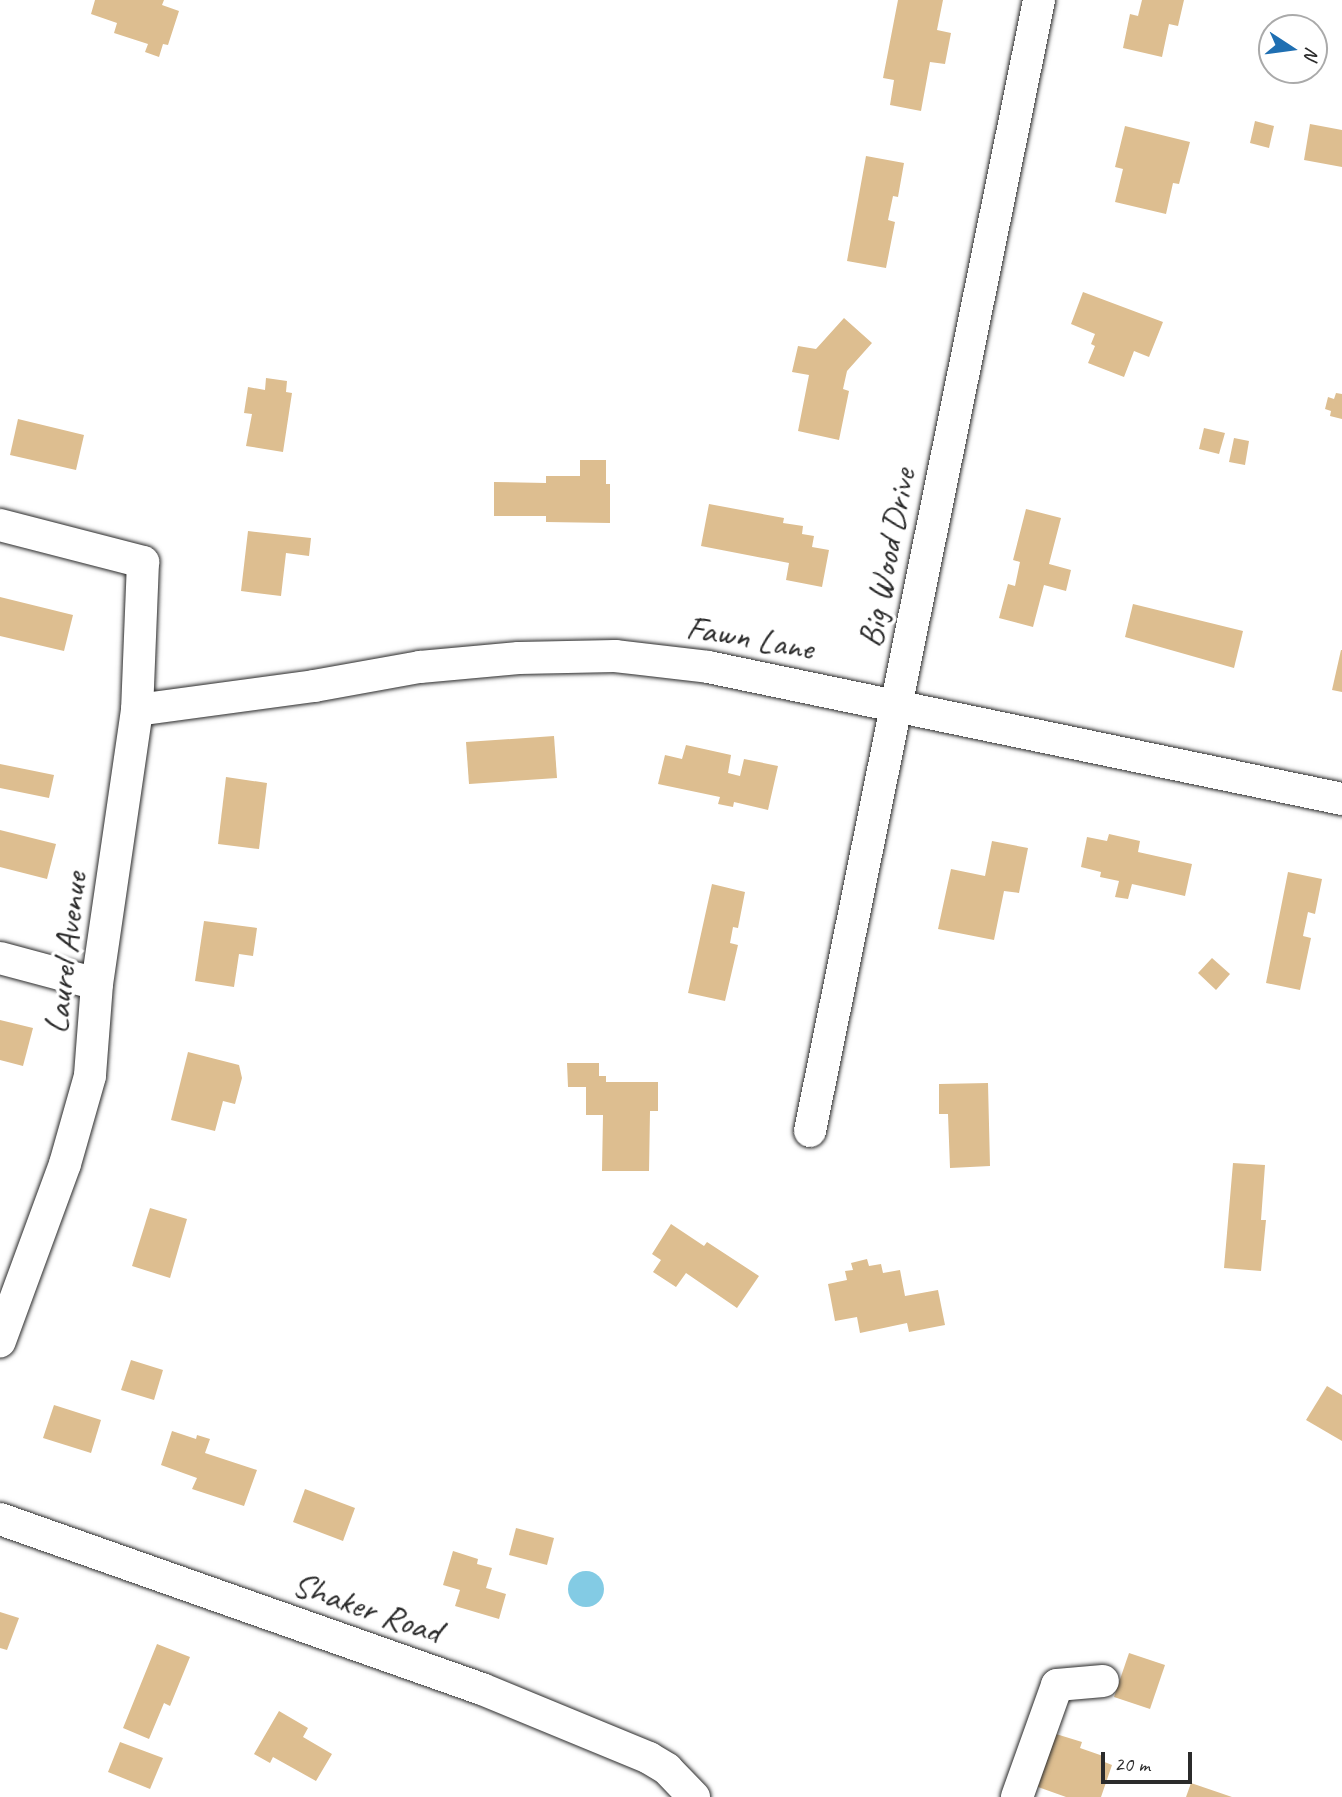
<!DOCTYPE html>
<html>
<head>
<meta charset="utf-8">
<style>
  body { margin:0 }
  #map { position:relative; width:1342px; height:1797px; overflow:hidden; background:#fff; font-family:Caveat,sans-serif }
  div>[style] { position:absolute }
  .water>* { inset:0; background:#83cbe4 }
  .round { border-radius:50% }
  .building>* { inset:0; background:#ddbe90 }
  .roads { filter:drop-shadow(0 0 2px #2b2b2b) drop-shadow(0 0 2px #2b2b2b) }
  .minor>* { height:32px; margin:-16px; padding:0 16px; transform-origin:16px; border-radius:16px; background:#fff }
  span { translate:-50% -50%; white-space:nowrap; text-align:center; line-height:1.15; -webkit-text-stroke:7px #fff; paint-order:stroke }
  .street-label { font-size:35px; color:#2b2b2b }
  .north { position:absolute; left:1258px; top:14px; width:70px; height:70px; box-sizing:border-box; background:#fff; border:2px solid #aaa; border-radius:50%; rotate:103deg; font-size:19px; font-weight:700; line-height:28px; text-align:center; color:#2b2b2b }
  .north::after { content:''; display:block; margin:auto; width:24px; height:32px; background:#1f6fb2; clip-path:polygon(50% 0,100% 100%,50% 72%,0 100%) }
  .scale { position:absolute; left:1101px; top:1752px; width:91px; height:32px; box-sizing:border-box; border:4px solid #2b2b2b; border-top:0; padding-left:9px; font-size:21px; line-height:24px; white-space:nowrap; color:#2b2b2b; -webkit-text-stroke:5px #fff; paint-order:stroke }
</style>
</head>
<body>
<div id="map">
  <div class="water">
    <i class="round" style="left:568px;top:1571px;width:36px;height:36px"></i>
  </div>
  <div class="building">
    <i style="clip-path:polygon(95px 0,164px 0,162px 5px,179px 11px,168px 45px,163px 44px,159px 57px,145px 52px,148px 44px,114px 33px,117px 23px,91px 14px)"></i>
    <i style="clip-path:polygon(898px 0,943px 0,937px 30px,951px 33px,945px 64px,930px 62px,921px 111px,890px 105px,894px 80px,883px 78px)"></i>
    <i style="clip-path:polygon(1142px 0,1184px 0,1178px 26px,1169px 24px,1162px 57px,1123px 48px,1130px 14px,1138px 16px)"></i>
    <i style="clip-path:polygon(1255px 121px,1274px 126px,1269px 148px,1250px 143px)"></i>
    <i style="clip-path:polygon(1310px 124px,1342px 130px,1342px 167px,1304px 160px)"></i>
    <i style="clip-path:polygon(1125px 126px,1190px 142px,1179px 184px,1173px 183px,1166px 214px,1115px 202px,1123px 169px,1115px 167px)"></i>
    <i style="clip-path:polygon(866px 156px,904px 163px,898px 197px,893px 196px,888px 220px,895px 222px,886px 268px,847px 261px)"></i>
    <i style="clip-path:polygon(1083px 292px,1163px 322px,1149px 357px,1134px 351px,1124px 377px,1088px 363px,1095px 346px,1091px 344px,1095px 334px,1071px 324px)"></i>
    <i style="clip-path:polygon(844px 318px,872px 343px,847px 371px,843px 389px,849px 391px,839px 440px,798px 431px,809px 375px,792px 372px,798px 346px,816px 349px)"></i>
    <i style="clip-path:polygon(266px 378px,287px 381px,286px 392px,292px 393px,283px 452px,246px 446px,252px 414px,244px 413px,248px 387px,265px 390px)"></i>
    <i style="clip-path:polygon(1336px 393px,1342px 394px,1342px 419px,1330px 416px,1331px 411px,1325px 409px,1328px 397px,1334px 399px)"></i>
    <i style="clip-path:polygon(18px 419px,84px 435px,76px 470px,10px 455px)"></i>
    <i style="clip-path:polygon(1204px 428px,1225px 433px,1219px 454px,1199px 449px)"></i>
    <i style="clip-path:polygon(1234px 438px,1249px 441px,1245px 465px,1229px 462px)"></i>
    <i style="clip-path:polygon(580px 460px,606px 460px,606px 484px,610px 484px,610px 523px,546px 522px,546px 516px,494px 516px,494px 482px,546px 483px,546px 476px,580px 476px)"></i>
    <i style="clip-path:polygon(709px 504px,784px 518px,783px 523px,803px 526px,802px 534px,814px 536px,812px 547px,829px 550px,822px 587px,786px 580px,789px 563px,701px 546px)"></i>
    <i style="clip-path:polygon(1026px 509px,1061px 518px,1049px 564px,1071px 570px,1066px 591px,1044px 585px,1033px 627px,999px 618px,1008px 584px,1015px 586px,1020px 562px,1013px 560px)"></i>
    <i style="clip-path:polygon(248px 531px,311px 538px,309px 556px,286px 553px,281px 596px,241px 591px)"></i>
    <i style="clip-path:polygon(0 597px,73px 615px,64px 651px,0 636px)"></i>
    <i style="clip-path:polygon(1133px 604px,1243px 631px,1234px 668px,1125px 637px)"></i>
    <i style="clip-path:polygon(1341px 650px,1342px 650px,1342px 692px,1332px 690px)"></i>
    <i style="clip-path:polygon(554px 736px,557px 778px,469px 784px,466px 742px)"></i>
    <i style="clip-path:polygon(686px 745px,731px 755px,728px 773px,740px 776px,744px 759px,778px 766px,768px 810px,734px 802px,733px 807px,718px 804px,720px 797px,658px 784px,665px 755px,682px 759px)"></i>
    <i style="clip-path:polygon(0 764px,54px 775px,49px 798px,0 788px)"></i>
    <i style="clip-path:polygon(226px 777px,267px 783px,259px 849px,218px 844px)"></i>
    <i style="clip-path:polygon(0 830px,56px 844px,47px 879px,0 867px)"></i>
    <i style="clip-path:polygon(1109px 834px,1140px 841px,1138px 852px,1192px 864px,1185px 896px,1132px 884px,1128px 899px,1115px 897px,1119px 881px,1100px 877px,1101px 872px,1081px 867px,1087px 837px,1107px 841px)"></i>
    <i style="clip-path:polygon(992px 841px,1028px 848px,1019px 893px,1004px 891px,994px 940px,938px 929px,951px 869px,985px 876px)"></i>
    <i style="clip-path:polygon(1288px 872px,1322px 879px,1315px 914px,1308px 912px,1303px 936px,1311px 938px,1300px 990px,1266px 983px)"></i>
    <i style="clip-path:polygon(712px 884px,745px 892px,738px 928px,733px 927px,730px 943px,738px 945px,725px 1001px,688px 993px)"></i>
    <i style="clip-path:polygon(204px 921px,257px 928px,253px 956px,239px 954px,234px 987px,195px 981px)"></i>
    <i style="clip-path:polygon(1212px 958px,1230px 974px,1216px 990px,1198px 973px)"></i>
    <i style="clip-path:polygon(0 1020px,33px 1028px,23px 1066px,0 1060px)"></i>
    <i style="clip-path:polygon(188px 1052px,239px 1065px,242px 1078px,235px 1104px,223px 1101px,215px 1131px,171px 1120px)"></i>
    <i style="clip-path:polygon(567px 1063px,599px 1063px,599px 1076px,606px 1076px,606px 1082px,658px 1082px,658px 1111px,650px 1111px,649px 1171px,602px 1171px,603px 1115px,586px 1115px,586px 1087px,568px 1087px)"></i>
    <i style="clip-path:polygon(988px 1083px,990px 1166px,950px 1168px,948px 1114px,939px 1114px,939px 1084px)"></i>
    <i style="clip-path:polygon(1233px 1163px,1265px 1165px,1261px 1220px,1266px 1220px,1261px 1271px,1224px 1268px)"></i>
    <i style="clip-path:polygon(150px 1208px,187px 1219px,170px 1278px,132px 1266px)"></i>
    <i style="clip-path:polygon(671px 1224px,704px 1246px,707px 1242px,759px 1276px,737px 1308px,686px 1273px,676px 1287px,653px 1272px,661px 1260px,652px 1254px)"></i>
    <i style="clip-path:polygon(867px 1259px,869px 1266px,881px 1264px,883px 1273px,900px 1270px,905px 1296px,938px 1290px,945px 1325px,909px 1332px,907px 1323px,860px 1333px,857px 1317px,835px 1321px,828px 1284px,847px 1280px,845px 1271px,853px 1270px,851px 1263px)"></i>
    <i style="clip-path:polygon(131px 1360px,163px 1370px,154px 1400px,121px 1390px)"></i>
    <i style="clip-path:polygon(1327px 1386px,1342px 1395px,1342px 1441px,1306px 1420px)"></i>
    <i style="clip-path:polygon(54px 1405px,101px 1420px,91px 1453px,43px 1438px)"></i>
    <i style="clip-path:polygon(172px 1431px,196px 1439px,197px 1435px,210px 1439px,205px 1453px,257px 1470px,244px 1506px,192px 1489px,197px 1478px,161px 1465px)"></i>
    <i style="clip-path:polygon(305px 1489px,355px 1508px,343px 1541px,293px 1522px)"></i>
    <i style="clip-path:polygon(516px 1528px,554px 1538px,547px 1565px,509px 1555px)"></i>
    <i style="clip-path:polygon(453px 1551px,478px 1559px,477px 1564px,492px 1568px,486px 1588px,506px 1594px,499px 1619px,455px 1606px,460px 1590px,443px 1585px)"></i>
    <i style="clip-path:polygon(0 1612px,19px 1618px,7px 1650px,0 1648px)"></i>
    <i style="clip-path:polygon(157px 1644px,190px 1657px,170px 1706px,164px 1703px,149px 1739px,123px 1728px)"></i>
    <i style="clip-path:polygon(1129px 1653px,1165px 1665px,1150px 1709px,1114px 1697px)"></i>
    <i style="clip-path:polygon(279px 1711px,308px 1728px,303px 1737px,332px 1754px,316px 1781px,273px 1757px,270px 1763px,254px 1754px)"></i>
    <i style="clip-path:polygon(1056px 1734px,1082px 1742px,1080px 1748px,1103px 1756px,1102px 1761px,1112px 1765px,1101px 1797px,1066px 1797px,1038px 1787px)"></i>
    <i style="clip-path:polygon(120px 1742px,163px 1758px,150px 1789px,108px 1772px)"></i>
    <i style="clip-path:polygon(1191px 1783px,1232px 1797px,1186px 1797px)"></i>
  </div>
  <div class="roads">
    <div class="minor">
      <i style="left:0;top:525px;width:148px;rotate:14.5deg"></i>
      <i style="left:143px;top:562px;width:148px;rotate:92.3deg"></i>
      <i style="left:137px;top:710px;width:277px;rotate:98.3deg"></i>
      <i style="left:97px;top:984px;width:92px;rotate:94.4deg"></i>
      <i style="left:90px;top:1076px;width:91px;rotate:105.9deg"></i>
      <i style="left:65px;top:1164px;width:189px;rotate:110.2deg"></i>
      <i style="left:137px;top:710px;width:179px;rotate:-7.7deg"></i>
      <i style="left:314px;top:686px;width:108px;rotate:-10.2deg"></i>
      <i style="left:420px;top:667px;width:99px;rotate:-5.2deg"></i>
      <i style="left:519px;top:658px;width:96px;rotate:-1.2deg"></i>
      <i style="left:615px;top:656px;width:94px;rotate:6.7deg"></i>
      <i style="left:708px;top:667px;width:648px;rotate:11.76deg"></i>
      <i style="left:0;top:958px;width:100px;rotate:15deg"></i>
      <i style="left:810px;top:1131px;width:1154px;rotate:-78.55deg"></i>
      <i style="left:0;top:1519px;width:511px;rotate:19.43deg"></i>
      <i style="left:482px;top:1689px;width:181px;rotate:22.4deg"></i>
      <i style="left:649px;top:1758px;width:21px;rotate:31deg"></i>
      <i style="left:667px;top:1769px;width:39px;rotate:46deg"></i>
      <i style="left:1017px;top:1797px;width:119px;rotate:-70.3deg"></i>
      <i style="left:1057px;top:1685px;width:46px;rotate:-5deg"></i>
    </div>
  </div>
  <div class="street-label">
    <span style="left:887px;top:558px;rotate:-79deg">Big Wood Drive</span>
    <span style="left:750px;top:638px;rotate:10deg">Fawn Lane</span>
    <span style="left:66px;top:953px;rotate:-83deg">Laurel Avenue</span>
    <span style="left:367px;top:1608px;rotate:19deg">Shaker Road</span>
  </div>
  <div class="north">N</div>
  <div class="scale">20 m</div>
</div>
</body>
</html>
